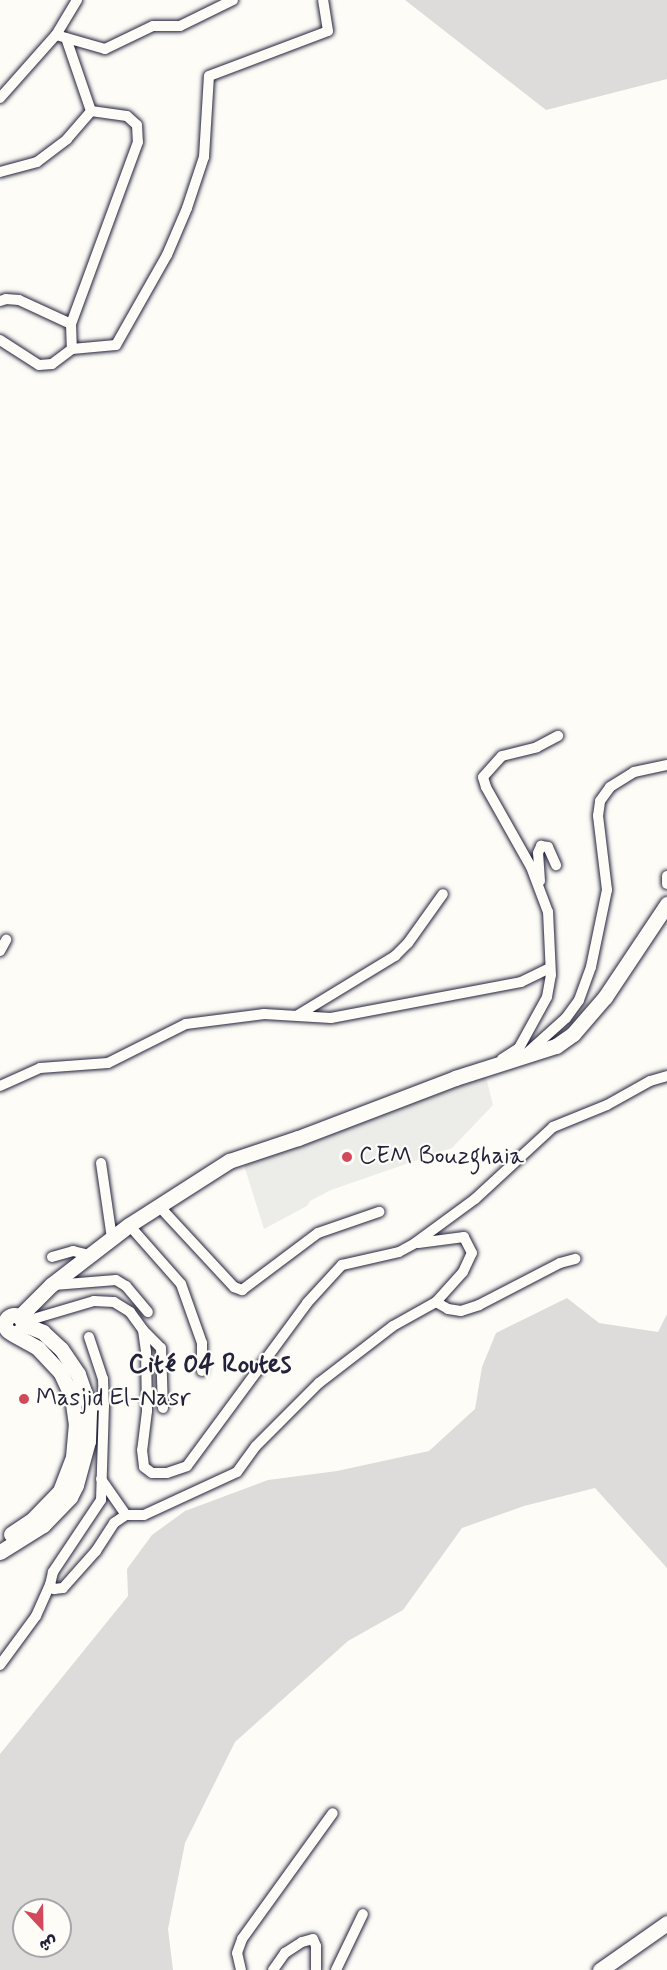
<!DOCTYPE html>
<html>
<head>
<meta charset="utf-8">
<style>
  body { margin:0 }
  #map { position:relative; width:667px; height:1970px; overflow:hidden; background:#fdfcf7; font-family:Mynerve,"Playpen Sans Arabic",sans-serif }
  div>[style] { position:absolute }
  .built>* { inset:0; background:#ecece9 }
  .green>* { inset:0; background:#dddcdb }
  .roads { filter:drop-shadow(0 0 2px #22223b) drop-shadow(0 0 2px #22223b) }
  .street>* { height:10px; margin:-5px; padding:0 5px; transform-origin:5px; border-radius:5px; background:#fdfcf7 }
  .secondary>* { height:15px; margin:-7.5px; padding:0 7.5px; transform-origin:7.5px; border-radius:7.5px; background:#fdfcf7 }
  .secondary>.ring { margin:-7.5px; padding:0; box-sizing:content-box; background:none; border:15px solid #fdfcf7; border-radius:50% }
  .dots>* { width:16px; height:16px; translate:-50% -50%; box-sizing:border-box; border:3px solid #fdfcf7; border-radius:50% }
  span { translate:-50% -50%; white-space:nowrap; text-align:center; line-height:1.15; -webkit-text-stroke:4.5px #fdfcf7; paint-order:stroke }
  .poi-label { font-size:24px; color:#22223b }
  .left { translate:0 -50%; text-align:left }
  .quarter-label { font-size:27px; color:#22223b; font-weight:700 }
  .north { position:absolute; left:12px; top:1898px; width:60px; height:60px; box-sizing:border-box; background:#fdfcf7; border:2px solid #a5a5ac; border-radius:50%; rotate:158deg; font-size:16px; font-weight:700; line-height:24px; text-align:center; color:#22223b }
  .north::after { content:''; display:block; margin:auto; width:21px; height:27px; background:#d1495b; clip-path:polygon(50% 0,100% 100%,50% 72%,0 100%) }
</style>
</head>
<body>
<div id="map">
  <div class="built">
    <i style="clip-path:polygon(486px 1077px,493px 1105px,452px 1148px,331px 1190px,310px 1201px,307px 1206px,264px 1229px,244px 1165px,369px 1116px)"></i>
  </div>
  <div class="green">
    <i style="clip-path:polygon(405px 0,667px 0,667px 79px,546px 110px)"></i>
    <i style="clip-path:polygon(evenodd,567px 1298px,599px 1323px,658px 1332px,667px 1314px,667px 1568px,595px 1488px,524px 1506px,462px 1528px,403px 1610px,348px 1641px,235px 1742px,185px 1843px,168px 1929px,173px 1970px,0 1970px,0 1754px,128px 1596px,127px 1569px,152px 1535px,185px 1511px,268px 1480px,337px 1471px,429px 1451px,475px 1409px,482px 1367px,496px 1333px,567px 1298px,24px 1910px,60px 1910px,60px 1946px,24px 1946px,24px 1910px)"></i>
  </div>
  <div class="roads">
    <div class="street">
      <i style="left:56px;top:35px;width:51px;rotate:15.9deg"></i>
      <i style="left:105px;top:49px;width:53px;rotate:-25.6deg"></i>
      <i style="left:153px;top:26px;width:27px"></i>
      <i style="left:180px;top:26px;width:59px;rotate:-26.1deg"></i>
      <i style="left:66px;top:38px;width:77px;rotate:71.1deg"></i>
      <i style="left:91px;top:111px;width:36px;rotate:8deg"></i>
      <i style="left:127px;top:116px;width:13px;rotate:42deg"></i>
      <i style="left:137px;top:125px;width:17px;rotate:87deg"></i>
      <i style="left:138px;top:142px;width:194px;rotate:110.2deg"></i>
      <i style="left:71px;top:324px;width:25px;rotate:88deg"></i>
      <i style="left:0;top:98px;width:84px;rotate:-48.4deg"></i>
      <i style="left:56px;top:35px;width:41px;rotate:-59deg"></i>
      <i style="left:0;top:172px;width:38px;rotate:-15deg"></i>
      <i style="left:37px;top:162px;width:38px;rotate:-37deg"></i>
      <i style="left:67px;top:139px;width:37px;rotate:-49deg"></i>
      <i style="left:0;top:301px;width:6px;rotate:-18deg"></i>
      <i style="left:6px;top:299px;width:13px;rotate:4deg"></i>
      <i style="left:19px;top:300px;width:57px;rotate:24.8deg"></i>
      <i style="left:0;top:340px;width:46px;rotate:32.7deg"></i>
      <i style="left:39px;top:365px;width:13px;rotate:-4deg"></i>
      <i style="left:52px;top:364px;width:25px;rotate:-37deg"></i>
      <i style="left:72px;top:349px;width:44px;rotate:-5.2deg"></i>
      <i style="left:116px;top:345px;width:103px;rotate:-60.5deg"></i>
      <i style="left:167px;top:255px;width:51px;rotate:-66.9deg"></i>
      <i style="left:187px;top:208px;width:54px;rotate:-71.6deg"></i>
      <i style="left:204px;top:157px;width:81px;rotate:-86.5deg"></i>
      <i style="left:209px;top:76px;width:127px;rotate:-20.7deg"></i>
      <i style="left:328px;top:31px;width:31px;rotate:-99deg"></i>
      <i style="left:667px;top:876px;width:8px;rotate:90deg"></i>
      <i style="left:540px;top:881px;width:28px;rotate:-94deg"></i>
      <i style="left:538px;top:853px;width:8px;rotate:-67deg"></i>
      <i style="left:541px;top:846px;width:7px;rotate:8deg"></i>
      <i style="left:548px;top:847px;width:20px;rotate:66deg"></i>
      <i style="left:0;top:951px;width:13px;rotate:-61deg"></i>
      <i style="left:298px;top:1015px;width:114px;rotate:-31.3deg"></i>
      <i style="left:395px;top:956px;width:18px;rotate:-45deg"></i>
      <i style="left:408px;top:943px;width:60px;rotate:-54.5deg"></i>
      <i style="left:527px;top:1053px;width:52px;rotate:-41.9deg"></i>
      <i style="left:566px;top:1018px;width:22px;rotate:-54deg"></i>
      <i style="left:579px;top:1000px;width:35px;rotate:-70deg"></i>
      <i style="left:591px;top:967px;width:79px;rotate:-78.3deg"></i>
      <i style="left:607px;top:890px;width:75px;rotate:-96.9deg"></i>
      <i style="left:598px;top:816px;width:15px;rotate:-82deg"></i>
      <i style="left:600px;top:801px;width:17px;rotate:-54deg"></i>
      <i style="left:610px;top:787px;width:28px;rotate:-32deg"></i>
      <i style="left:634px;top:772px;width:34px;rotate:-12deg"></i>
      <i style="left:502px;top:1059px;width:20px;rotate:-33deg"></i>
      <i style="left:519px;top:1048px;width:58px;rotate:-61.2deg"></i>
      <i style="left:547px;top:997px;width:22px;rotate:-80deg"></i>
      <i style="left:551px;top:975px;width:63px;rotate:-92.7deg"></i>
      <i style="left:548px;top:912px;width:48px;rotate:-110.7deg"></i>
      <i style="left:531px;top:867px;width:92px;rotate:-119.4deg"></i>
      <i style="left:486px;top:787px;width:10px;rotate:-107deg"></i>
      <i style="left:483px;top:777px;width:28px;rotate:-48deg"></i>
      <i style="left:502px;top:756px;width:36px;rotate:-14deg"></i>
      <i style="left:537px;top:747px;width:24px;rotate:-28deg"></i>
      <i style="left:0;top:1086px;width:44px;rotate:-24.2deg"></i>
      <i style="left:40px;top:1068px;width:68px;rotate:-4.2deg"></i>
      <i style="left:108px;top:1063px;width:87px;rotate:-26.6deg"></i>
      <i style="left:186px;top:1024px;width:79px;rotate:-7.3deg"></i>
      <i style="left:264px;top:1014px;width:67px;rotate:3.4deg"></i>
      <i style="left:331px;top:1018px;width:193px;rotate:-10.7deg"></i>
      <i style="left:521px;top:982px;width:32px;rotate:-26deg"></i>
      <i style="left:101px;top:1163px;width:76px;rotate:81.7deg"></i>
      <i style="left:158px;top:1205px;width:112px;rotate:47.2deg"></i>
      <i style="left:234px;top:1287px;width:9px;rotate:21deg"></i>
      <i style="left:242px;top:1290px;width:95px;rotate:-36.9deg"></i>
      <i style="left:318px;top:1233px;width:65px;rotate:-19deg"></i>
      <i style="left:129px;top:1225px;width:79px;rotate:48.6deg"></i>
      <i style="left:181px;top:1284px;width:63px;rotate:70.4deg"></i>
      <i style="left:202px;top:1343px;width:28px;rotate:90deg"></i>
      <i style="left:52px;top:1257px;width:22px;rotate:-16deg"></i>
      <i style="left:73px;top:1251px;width:16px;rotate:14deg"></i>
      <i style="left:54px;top:1285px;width:62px;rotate:-4.6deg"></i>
      <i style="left:116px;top:1280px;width:12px;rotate:31deg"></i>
      <i style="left:126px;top:1286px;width:34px;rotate:50deg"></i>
      <i style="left:436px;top:1302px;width:14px;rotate:30deg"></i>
      <i style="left:448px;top:1309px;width:13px;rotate:9deg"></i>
      <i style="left:461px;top:1311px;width:19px;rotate:-18deg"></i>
      <i style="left:479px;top:1305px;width:91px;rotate:-27.4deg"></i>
      <i style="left:560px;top:1263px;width:16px;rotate:-15deg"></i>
      <i style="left:23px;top:1322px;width:74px;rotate:-16.5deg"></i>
      <i style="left:94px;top:1301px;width:20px;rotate:3deg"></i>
      <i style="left:114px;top:1302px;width:19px;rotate:32deg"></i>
      <i style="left:130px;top:1312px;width:22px;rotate:54deg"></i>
      <i style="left:143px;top:1330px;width:22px;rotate:82deg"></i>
      <i style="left:146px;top:1352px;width:59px;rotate:89deg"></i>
      <i style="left:147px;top:1411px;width:39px;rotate:97deg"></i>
      <i style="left:142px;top:1450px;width:17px;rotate:83deg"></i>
      <i style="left:144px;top:1467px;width:10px;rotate:37deg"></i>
      <i style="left:152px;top:1473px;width:15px"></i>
      <i style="left:167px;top:1473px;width:21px;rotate:-19deg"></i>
      <i style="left:187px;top:1466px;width:202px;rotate:-53.6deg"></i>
      <i style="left:307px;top:1303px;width:52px;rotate:-47.4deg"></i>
      <i style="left:342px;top:1265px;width:58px;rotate:-12.8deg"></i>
      <i style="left:399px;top:1252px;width:18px;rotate:-29deg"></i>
      <i style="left:415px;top:1243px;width:74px;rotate:-36.3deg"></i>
      <i style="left:475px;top:1199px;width:106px;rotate:-42.7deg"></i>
      <i style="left:553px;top:1127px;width:58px;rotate:-22.2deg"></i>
      <i style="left:607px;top:1105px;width:49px;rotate:-29.2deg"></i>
      <i style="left:650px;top:1081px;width:18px;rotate:-16deg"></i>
      <i style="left:143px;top:1330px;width:25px;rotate:45deg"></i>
      <i style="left:161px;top:1348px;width:60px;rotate:88.1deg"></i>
      <i style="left:89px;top:1337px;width:44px;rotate:71.6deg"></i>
      <i style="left:103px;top:1379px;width:26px;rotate:88deg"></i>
      <i style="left:89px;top:1406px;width:15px;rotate:-4deg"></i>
      <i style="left:104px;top:1405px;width:95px;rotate:91.8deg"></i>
      <i style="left:101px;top:1500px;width:87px;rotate:123.7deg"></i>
      <i style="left:53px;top:1572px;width:13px;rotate:103deg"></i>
      <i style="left:50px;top:1585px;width:6px;rotate:45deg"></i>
      <i style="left:54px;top:1589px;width:9px;rotate:-6deg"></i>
      <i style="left:63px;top:1588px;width:50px;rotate:-48.3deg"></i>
      <i style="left:96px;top:1551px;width:33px;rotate:-57deg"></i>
      <i style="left:114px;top:1523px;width:14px;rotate:-34deg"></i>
      <i style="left:126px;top:1515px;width:18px"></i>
      <i style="left:144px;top:1515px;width:102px;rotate:-24.8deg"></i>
      <i style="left:237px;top:1472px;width:32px;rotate:-54deg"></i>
      <i style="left:256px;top:1446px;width:89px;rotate:-45deg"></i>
      <i style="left:319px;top:1383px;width:93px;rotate:-37.6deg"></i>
      <i style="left:393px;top:1326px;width:49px;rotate:-29.2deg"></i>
      <i style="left:436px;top:1302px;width:40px;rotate:-48deg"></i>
      <i style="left:463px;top:1272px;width:21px;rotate:-65deg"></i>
      <i style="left:472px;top:1253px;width:18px;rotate:-117deg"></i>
      <i style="left:464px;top:1237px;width:46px;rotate:172.6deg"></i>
      <i style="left:101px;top:1479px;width:44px;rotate:55.2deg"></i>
      <i style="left:0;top:1665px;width:61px;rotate:-53.7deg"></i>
      <i style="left:36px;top:1616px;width:34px;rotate:-66deg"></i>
      <i style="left:241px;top:1970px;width:17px;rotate:-103deg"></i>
      <i style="left:237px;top:1953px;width:15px;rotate:-70deg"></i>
      <i style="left:242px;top:1939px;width:155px;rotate:-54.2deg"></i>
      <i style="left:273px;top:1970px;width:21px;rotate:-55deg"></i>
      <i style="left:285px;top:1953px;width:20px;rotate:-33deg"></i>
      <i style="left:302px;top:1942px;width:11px;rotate:-15deg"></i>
      <i style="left:313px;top:1939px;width:8px;rotate:67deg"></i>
      <i style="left:316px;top:1946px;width:24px;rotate:90deg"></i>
      <i style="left:336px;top:1970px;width:62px;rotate:-64.3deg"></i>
    </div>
    <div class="secondary">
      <i class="ring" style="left:5px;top:1315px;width:3px;height:3px"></i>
      <i style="left:19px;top:1317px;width:45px;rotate:-45deg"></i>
      <i style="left:51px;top:1285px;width:98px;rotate:-37.6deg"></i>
      <i style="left:129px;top:1225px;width:119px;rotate:-32.6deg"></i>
      <i style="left:229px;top:1161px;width:73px;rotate:-18.4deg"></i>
      <i style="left:298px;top:1138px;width:168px;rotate:-20.9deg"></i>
      <i style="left:455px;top:1078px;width:106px;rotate:-17.6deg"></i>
      <i style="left:556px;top:1046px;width:21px;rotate:-35deg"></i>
      <i style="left:573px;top:1034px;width:49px;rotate:-49.1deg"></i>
      <i style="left:605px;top:997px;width:112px;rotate:-56.3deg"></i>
      <i style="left:11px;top:1534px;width:27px;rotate:-34deg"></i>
      <i style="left:33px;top:1519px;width:39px;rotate:-46deg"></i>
      <i style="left:60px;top:1491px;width:36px;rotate:-69deg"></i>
      <i style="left:73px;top:1457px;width:32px;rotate:-85deg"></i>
      <i style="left:76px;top:1425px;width:28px;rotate:-98deg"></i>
      <i style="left:72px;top:1397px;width:26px;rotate:-115deg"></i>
      <i style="left:61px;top:1373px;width:34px;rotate:-133deg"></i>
      <i style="left:38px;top:1348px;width:29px;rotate:-151deg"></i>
      <i style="left:0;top:1552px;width:51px;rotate:-32.1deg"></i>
      <i style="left:43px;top:1525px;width:39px;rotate:-46deg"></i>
      <i style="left:70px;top:1497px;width:13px;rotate:-63deg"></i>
      <i style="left:76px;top:1485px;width:46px;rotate:-74.7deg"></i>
      <i style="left:88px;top:1441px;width:35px;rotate:-88deg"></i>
      <i style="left:89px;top:1406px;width:34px;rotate:-109deg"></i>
      <i style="left:78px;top:1374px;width:30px;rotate:-124deg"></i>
      <i style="left:61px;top:1349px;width:25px;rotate:-137deg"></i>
      <i style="left:43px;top:1332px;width:22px;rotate:-158deg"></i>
      <i style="left:600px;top:1970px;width:82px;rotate:-35deg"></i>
    </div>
  </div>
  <div class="dots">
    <i style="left:347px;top:1157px;background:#d1495b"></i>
    <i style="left:24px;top:1399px;background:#d1495b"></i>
  </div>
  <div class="poi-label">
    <span class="left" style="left:359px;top:1157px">CEM Bouzghaia</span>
    <span class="left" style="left:36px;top:1399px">Masjid El-Nasr</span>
  </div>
  <div class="quarter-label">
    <span style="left:210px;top:1365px">Cité 04 Routes</span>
  </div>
  <div class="north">ش</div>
</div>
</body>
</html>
